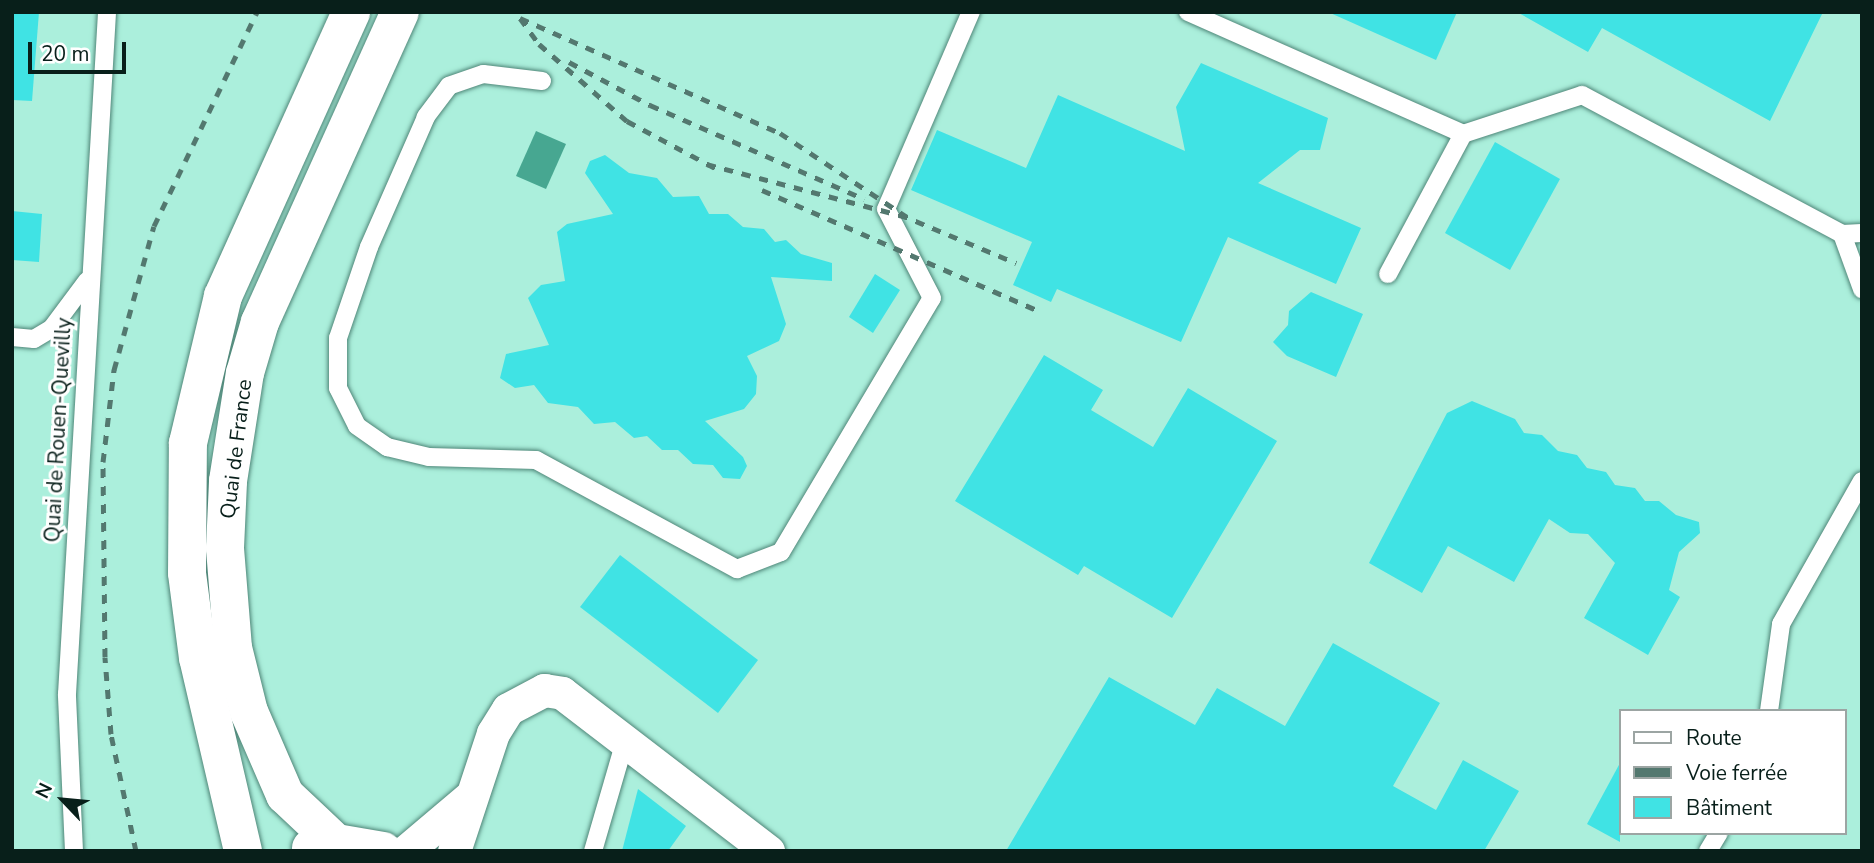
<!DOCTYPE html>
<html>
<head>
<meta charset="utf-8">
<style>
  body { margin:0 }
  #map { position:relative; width:1874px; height:863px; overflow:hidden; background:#bef8e7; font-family:"Nunito Sans",sans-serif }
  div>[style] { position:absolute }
  .built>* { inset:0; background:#abefdc }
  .water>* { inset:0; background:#47a791 }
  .building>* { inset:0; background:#40e3e4 }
  .roads { filter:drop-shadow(0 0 2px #4f8678) drop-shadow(0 0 2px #4f8678) }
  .service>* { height:18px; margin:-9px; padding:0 9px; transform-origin:9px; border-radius:9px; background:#fff }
  .minor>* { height:33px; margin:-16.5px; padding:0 16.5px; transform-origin:16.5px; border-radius:16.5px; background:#fff }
  .secondary>* { height:38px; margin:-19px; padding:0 19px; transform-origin:19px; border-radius:19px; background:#fff }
  .rail>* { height:5px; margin-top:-2.5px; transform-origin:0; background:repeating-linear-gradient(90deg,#53786f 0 9px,transparent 0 18px) }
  span { translate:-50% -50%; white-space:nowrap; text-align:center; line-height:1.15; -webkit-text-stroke:6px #fff; paint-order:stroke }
  .street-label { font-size:21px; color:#081f1a }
  .frame { position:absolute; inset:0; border:14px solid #081f1a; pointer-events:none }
  .legend { position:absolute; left:1619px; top:709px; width:228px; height:126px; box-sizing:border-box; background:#fff; border:2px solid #9ca5a3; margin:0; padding:9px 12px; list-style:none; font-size:21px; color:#081f1a }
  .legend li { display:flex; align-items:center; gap:14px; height:35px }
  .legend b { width:35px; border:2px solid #9ca5a3 }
  .north { position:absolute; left:28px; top:765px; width:70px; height:70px; -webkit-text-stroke:5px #fff; paint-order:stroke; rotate:296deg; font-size:19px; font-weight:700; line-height:28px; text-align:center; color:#081f1a }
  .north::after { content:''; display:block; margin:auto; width:24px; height:32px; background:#081f1a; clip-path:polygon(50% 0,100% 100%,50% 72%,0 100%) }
  .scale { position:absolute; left:28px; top:42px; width:98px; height:32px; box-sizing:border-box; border:4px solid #081f1a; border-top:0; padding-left:9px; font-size:21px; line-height:24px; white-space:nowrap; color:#081f1a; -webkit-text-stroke:5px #fff; paint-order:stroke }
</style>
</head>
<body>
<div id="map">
  <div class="built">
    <i style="clip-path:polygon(evenodd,12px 12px,1862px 12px,1862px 851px,12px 851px,12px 12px,1620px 711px,1844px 711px,1844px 833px,1620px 833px,1620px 711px)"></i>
  </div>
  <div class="water">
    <i style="clip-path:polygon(536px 131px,566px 144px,546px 189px,516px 176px)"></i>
  </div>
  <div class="building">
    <i style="clip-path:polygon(12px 12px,39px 12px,32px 101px,12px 100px)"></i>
    <i style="clip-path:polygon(1328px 12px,1457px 12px,1436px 60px)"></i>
    <i style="clip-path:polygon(1517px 12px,1823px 12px,1770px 121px,1602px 28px,1588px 52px)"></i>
    <i style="clip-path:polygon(1201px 63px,1328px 118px,1320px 150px,1300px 150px,1258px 183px,1361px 228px,1336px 284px,1228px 237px,1181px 342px,1057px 289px,1051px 302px,1013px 285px,1032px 242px,911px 190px,937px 130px,1026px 168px,1058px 95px,1185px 151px,1176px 107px)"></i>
    <i style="clip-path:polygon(1495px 142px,1560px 179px,1510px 270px,1445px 233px)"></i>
    <i style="clip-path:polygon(605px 155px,629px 173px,657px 178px,673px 197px,699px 196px,709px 214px,728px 214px,743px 227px,764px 229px,775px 242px,786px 240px,801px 254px,832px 263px,832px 281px,771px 277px,786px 324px,779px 341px,747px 356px,757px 376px,756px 394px,744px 409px,705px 421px,743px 457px,747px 466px,740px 479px,723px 478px,713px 465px,693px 464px,678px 450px,662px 450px,647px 436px,634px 438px,615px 422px,594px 424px,578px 407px,548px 403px,534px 385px,515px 388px,500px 378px,506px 354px,549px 345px,528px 298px,541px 285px,565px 281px,557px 232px,567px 224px,613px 214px,585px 173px,590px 161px)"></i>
    <i style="clip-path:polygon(12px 211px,42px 214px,39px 262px,12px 260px)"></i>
    <i style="clip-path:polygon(875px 274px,900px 290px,873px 333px,849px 317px)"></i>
    <i style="clip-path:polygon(1311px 292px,1363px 314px,1336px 377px,1287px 356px,1273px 342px,1288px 325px,1289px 311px)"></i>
    <i style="clip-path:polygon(1044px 355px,1103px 390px,1091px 410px,1153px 447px,1188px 388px,1277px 441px,1172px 618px,1084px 566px,1078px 575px,955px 501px)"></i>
    <i style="clip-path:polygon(1472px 401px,1515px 419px,1524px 433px,1542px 435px,1558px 451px,1577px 455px,1587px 468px,1606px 472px,1615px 485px,1635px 488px,1645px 501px,1659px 501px,1676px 515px,1699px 522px,1700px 533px,1679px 552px,1669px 590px,1680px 597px,1648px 655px,1584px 618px,1615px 563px,1588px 534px,1570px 533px,1549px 519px,1514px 582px,1448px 546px,1422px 593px,1369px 563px,1447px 413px)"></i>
    <i style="clip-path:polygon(620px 555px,758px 660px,718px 713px,580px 607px)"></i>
    <i style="clip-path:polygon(1333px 643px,1440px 703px,1393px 786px,1436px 810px,1463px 760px,1519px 791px,1484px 851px,1006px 851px,1109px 677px,1195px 725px,1217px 688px,1285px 726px)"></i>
    <i style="clip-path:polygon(1620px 763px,1620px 842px,1587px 824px)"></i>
    <i style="clip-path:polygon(638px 789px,686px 826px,668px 851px,622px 851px)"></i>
  </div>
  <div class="roads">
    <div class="service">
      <i style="left:1188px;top:12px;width:301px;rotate:23.9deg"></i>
      <i style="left:542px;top:81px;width:59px;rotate:-173.2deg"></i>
      <i style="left:483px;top:74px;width:36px;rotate:161deg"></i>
      <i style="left:449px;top:86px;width:39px;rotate:127deg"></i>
      <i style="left:426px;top:117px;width:142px;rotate:113.7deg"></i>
      <i style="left:369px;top:247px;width:96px;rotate:108.8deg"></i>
      <i style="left:338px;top:338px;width:50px;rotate:90deg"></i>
      <i style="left:338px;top:388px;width:42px;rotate:63.4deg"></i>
      <i style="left:357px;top:426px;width:37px;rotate:35deg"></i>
      <i style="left:387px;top:447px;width:43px;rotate:13.4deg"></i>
      <i style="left:429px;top:457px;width:107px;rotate:1.6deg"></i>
      <i style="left:536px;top:460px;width:229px;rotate:28.5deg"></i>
      <i style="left:737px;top:569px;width:47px;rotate:-21.1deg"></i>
      <i style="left:781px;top:552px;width:295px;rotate:-59.3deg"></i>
      <i style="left:932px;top:298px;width:100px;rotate:-117.3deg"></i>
      <i style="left:886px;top:209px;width:215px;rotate:-66.7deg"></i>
      <i style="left:1842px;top:234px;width:20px;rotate:-3deg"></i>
      <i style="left:1388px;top:274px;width:159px;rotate:-61.8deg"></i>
      <i style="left:1463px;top:134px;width:125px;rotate:-18.1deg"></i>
      <i style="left:1582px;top:95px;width:295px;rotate:28.1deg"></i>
      <i style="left:1842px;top:234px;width:59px;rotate:70deg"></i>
      <i style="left:12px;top:337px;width:22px;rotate:5deg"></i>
      <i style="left:34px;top:339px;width:21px;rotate:-31deg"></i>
      <i style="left:52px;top:328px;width:59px;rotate:-53.3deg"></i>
      <i style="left:1769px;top:711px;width:88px;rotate:-82.1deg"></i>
      <i style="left:1781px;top:624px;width:164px;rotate:-60.5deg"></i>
      <i style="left:74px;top:851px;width:157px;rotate:-92.6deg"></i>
      <i style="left:67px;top:694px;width:683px;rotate:-86.64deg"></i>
      <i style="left:593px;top:851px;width:115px;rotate:-73.8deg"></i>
      <i style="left:1708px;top:851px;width:21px;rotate:-59deg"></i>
    </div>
    <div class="minor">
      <i style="left:406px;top:851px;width:84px;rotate:-40.2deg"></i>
      <i style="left:454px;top:851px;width:124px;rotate:-71.7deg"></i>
      <i style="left:493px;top:733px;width:28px;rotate:-58deg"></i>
      <i style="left:508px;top:709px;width:41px;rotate:-27.8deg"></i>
      <i style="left:544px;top:690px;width:18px;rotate:9deg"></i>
      <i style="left:562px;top:693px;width:260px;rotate:37.5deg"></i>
    </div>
    <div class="secondary">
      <i style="left:336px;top:843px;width:70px;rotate:-136.7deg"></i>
      <i style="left:285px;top:795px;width:90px;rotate:-113.4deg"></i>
      <i style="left:249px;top:712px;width:66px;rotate:-104deg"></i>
      <i style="left:233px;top:648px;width:100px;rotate:-94.6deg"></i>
      <i style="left:225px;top:548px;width:67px;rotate:-87.4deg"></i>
      <i style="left:228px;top:481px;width:109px;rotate:-81.1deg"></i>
      <i style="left:245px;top:373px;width:53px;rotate:-73.6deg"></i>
      <i style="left:260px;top:322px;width:340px;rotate:-65.7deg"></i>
      <i style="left:311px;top:848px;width:25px;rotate:-11deg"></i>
      <i style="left:336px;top:843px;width:48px;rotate:9.7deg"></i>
      <i style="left:243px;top:851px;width:198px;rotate:-103.1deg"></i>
      <i style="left:198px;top:658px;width:86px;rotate:-97.4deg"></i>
      <i style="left:187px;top:573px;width:130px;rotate:-89.6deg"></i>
      <i style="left:188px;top:443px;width:151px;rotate:-76.6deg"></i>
      <i style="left:223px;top:296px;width:312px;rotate:-65.7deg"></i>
    </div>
  </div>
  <div class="rail">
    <i style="left:520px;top:18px;width:284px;rotate:23.9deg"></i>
    <i style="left:780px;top:133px;width:152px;rotate:33.5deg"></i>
    <i style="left:907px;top:217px;width:207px;rotate:-165.2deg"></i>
    <i style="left:520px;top:18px;width:32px;rotate:54deg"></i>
    <i style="left:539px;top:44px;width:117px;rotate:41.2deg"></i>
    <i style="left:627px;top:121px;width:100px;rotate:28.1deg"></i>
    <i style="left:569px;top:62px;width:92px;rotate:28deg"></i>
    <i style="left:650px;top:105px;width:234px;rotate:23.7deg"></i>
    <i style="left:762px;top:190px;width:300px;rotate:23.6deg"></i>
    <i style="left:899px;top:214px;width:127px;rotate:22.7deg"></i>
    <i style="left:136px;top:851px;width:120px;rotate:-102.1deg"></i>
    <i style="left:111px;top:734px;width:77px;rotate:-94.5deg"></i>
    <i style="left:105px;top:657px;width:195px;rotate:-90.6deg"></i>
    <i style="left:103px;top:462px;width:93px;rotate:-83.2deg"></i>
    <i style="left:114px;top:370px;width:149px;rotate:-74.5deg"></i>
    <i style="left:154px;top:226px;width:237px;rotate:-64.3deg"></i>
  </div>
  <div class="street-label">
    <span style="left:58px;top:430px;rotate:-87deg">Quai de Rouen-Quevilly</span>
    <span style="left:236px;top:449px;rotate:-83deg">Quai de France</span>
  </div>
  <div class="frame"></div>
  <ul class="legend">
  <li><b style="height:9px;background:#fff"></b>Route</li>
  <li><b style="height:9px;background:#53786f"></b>Voie ferrée</li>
  <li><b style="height:19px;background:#40e3e4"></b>Bâtiment</li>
  </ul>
  <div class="north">N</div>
  <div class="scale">20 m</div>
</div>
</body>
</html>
